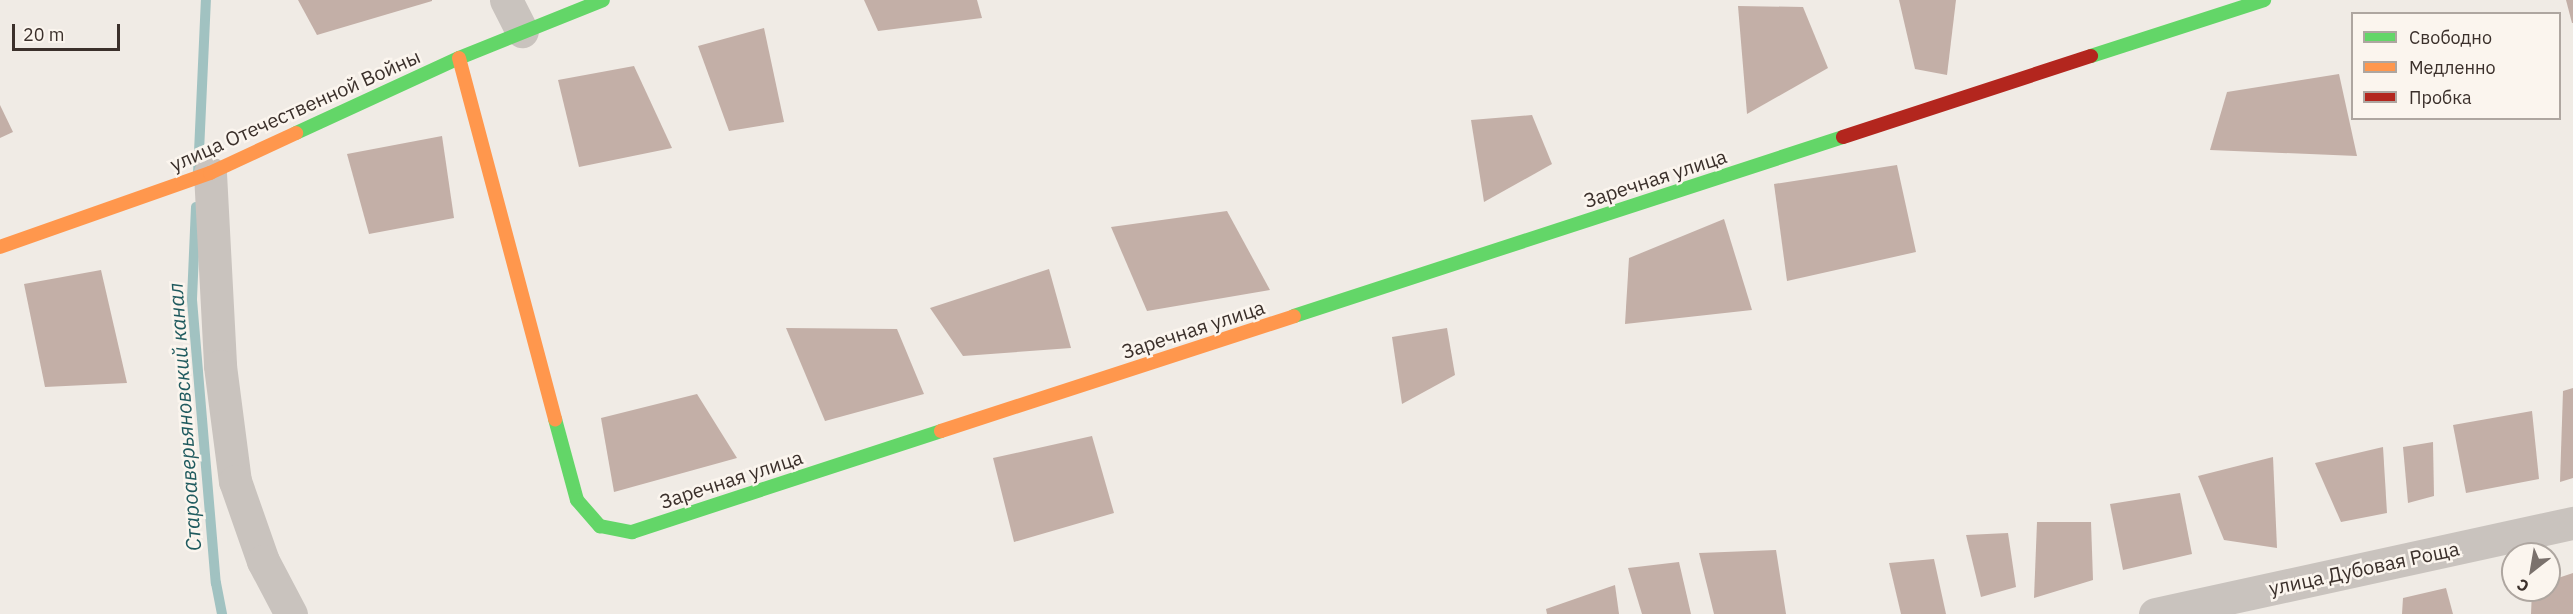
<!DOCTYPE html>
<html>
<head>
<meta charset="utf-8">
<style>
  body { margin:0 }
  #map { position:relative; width:2573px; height:614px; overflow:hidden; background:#f0ebe5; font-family:"IBM Plex Sans",sans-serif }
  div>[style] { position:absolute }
  .stream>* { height:10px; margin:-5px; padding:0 5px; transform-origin:5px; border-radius:5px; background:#a1c2c1 }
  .building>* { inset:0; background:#c3afa7 }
  .street>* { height:33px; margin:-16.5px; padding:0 16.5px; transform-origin:16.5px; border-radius:16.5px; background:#c9c3be }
  .fast>* { height:14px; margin:-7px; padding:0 7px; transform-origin:7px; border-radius:7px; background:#63d668 }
  .slow>* { height:14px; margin:-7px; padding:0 7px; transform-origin:7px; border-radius:7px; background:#ff974d }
  .jam>* { height:14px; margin:-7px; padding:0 7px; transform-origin:7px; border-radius:7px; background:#b3261e }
  span { translate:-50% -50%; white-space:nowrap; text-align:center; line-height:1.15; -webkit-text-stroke:5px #fbf5ee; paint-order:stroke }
  .street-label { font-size:20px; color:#3b302b }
  .water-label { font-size:21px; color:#1f5a5e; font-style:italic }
  .legend { position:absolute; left:2351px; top:12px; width:210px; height:108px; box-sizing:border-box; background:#fbf5ee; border:2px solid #aea6a0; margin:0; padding:8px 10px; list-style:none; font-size:18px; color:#3b302b }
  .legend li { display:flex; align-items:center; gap:12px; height:30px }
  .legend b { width:30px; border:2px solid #aea6a0 }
  .north { position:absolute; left:2501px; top:542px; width:60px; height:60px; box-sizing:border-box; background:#fbf5ee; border:2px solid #aea6a0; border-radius:50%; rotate:211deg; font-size:16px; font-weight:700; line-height:24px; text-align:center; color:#3b302b }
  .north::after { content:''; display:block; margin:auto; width:21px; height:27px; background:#7a716c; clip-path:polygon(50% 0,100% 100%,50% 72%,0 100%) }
  .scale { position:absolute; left:12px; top:24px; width:108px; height:27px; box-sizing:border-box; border:3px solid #3b302b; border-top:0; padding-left:8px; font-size:18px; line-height:21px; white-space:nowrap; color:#3b302b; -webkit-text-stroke:4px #fbf5ee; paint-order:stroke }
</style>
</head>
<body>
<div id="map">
  <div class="stream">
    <i style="left:198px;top:174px;width:174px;rotate:-87.4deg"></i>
    <i style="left:196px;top:207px;width:93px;rotate:92.5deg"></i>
    <i style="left:192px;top:300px;width:284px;rotate:85.2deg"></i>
    <i style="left:216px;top:583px;width:32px;rotate:79deg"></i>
  </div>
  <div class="building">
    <i style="clip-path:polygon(298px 0,432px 0,432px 1px,317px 35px)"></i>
    <i style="clip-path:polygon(864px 0,977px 0,982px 18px,878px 31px)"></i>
    <i style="clip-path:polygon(1899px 0,1956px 0,1947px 75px,1915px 69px)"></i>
    <i style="clip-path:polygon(2566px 0,2573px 0,2573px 23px,2572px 23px)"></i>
    <i style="clip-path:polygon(1738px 6px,1803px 7px,1828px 68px,1747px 114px)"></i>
    <i style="clip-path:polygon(764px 28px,784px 122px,729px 131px,698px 46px)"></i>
    <i style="clip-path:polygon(634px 66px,672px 148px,579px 167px,558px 80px)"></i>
    <i style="clip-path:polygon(2339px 74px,2357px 156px,2210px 150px,2227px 92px)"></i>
    <i style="clip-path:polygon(0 105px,13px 132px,0 138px)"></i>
    <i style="clip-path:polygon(1532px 115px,1552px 164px,1484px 202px,1471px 120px)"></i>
    <i style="clip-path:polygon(442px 136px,454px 218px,369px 234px,347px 154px)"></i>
    <i style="clip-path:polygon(1897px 165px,1916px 252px,1787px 281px,1774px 184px)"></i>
    <i style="clip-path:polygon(1227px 211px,1270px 290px,1147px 311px,1111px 227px)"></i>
    <i style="clip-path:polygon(1724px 219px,1752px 310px,1625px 324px,1629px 258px)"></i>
    <i style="clip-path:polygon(1049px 269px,1071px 348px,963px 356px,930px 308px)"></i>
    <i style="clip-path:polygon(101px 270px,127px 383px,45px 387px,24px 284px)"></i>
    <i style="clip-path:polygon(786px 328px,897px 329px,924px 394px,825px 421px)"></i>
    <i style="clip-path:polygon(1447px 328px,1455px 375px,1402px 404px,1392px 337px)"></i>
    <i style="clip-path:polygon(2573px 388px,2573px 478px,2560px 482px,2563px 391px)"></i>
    <i style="clip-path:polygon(697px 394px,737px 458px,614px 492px,601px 418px)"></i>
    <i style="clip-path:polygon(2532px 411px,2539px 479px,2466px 493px,2453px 425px)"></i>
    <i style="clip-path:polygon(1092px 436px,1114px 513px,1014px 542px,993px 458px)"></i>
    <i style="clip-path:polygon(2433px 442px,2434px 496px,2408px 503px,2403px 447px)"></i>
    <i style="clip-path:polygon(2383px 447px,2387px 513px,2341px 522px,2315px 463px)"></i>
    <i style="clip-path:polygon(2273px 457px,2277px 548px,2224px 540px,2198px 476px)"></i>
    <i style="clip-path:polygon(2180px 493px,2192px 554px,2123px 570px,2110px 504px)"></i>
    <i style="clip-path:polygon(2037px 522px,2091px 522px,2093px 580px,2034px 598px)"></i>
    <i style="clip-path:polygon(2008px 533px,2016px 587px,1981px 597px,1966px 535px)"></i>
    <i style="clip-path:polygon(1776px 550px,1786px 614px,1714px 614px,1699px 553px)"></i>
    <i style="clip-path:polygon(1934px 559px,1946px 614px,1901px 614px,1889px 563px)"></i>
    <i style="clip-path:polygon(1679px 562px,1691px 614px,1642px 614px,1628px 568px)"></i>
    <i style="clip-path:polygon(2573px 573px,2573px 614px,2531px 614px,2532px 590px,2549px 590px,2549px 581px)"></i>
    <i style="clip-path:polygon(1615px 585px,1619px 614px,1547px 614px,1546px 609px)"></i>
    <i style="clip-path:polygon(2446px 588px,2453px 614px,2402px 614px,2403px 598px)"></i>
  </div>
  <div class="street">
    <i style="left:506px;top:0;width:35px;rotate:63deg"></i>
    <i style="left:210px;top:173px;width:193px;rotate:87deg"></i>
    <i style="left:220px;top:366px;width:116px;rotate:82.6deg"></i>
    <i style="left:235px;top:481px;width:85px;rotate:70.7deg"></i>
    <i style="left:263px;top:561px;width:60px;rotate:62.2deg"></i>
    <i style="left:2155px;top:614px;width:428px;rotate:-12.3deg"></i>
  </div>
  <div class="fast">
    <i style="left:2091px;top:56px;width:182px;rotate:-17.9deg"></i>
    <i style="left:296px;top:133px;width:179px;rotate:-24.7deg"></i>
    <i style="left:459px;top:58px;width:155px;rotate:-21.9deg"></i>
    <i style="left:1294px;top:316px;width:577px;rotate:-18.06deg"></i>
    <i style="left:555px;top:419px;width:84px;rotate:74.8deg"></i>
    <i style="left:577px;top:500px;width:35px;rotate:49deg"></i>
    <i style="left:600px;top:526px;width:33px;rotate:11deg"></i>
    <i style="left:632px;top:532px;width:325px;rotate:-18.1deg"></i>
  </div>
  <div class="slow">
    <i style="left:459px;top:58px;width:374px;rotate:75.1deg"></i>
    <i style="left:0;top:247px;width:223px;rotate:-19.4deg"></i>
    <i style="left:210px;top:173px;width:95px;rotate:-24.9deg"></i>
    <i style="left:941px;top:431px;width:371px;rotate:-18deg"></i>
  </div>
  <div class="jam">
    <i style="left:1843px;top:137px;width:261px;rotate:-18.1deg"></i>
  </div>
  <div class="street-label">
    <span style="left:295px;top:110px;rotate:-24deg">улица Отечественной Войны</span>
    <span style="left:1655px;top:178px;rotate:-18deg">Заречная улица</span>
    <span style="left:1193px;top:329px;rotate:-18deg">Заречная улица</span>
    <span style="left:731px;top:479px;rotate:-18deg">Заречная улица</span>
    <span style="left:2364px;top:568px;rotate:-12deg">улица Дубовая Роща</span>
  </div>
  <div class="water-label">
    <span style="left:184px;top:417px;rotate:-94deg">Староаверьяновский канал</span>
  </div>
  <ul class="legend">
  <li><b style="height:8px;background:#63d668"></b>Свободно</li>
  <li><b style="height:8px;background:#ff974d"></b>Медленно</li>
  <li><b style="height:8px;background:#b3261e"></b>Пробка</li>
  </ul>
  <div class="north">С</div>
  <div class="scale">20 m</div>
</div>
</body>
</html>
